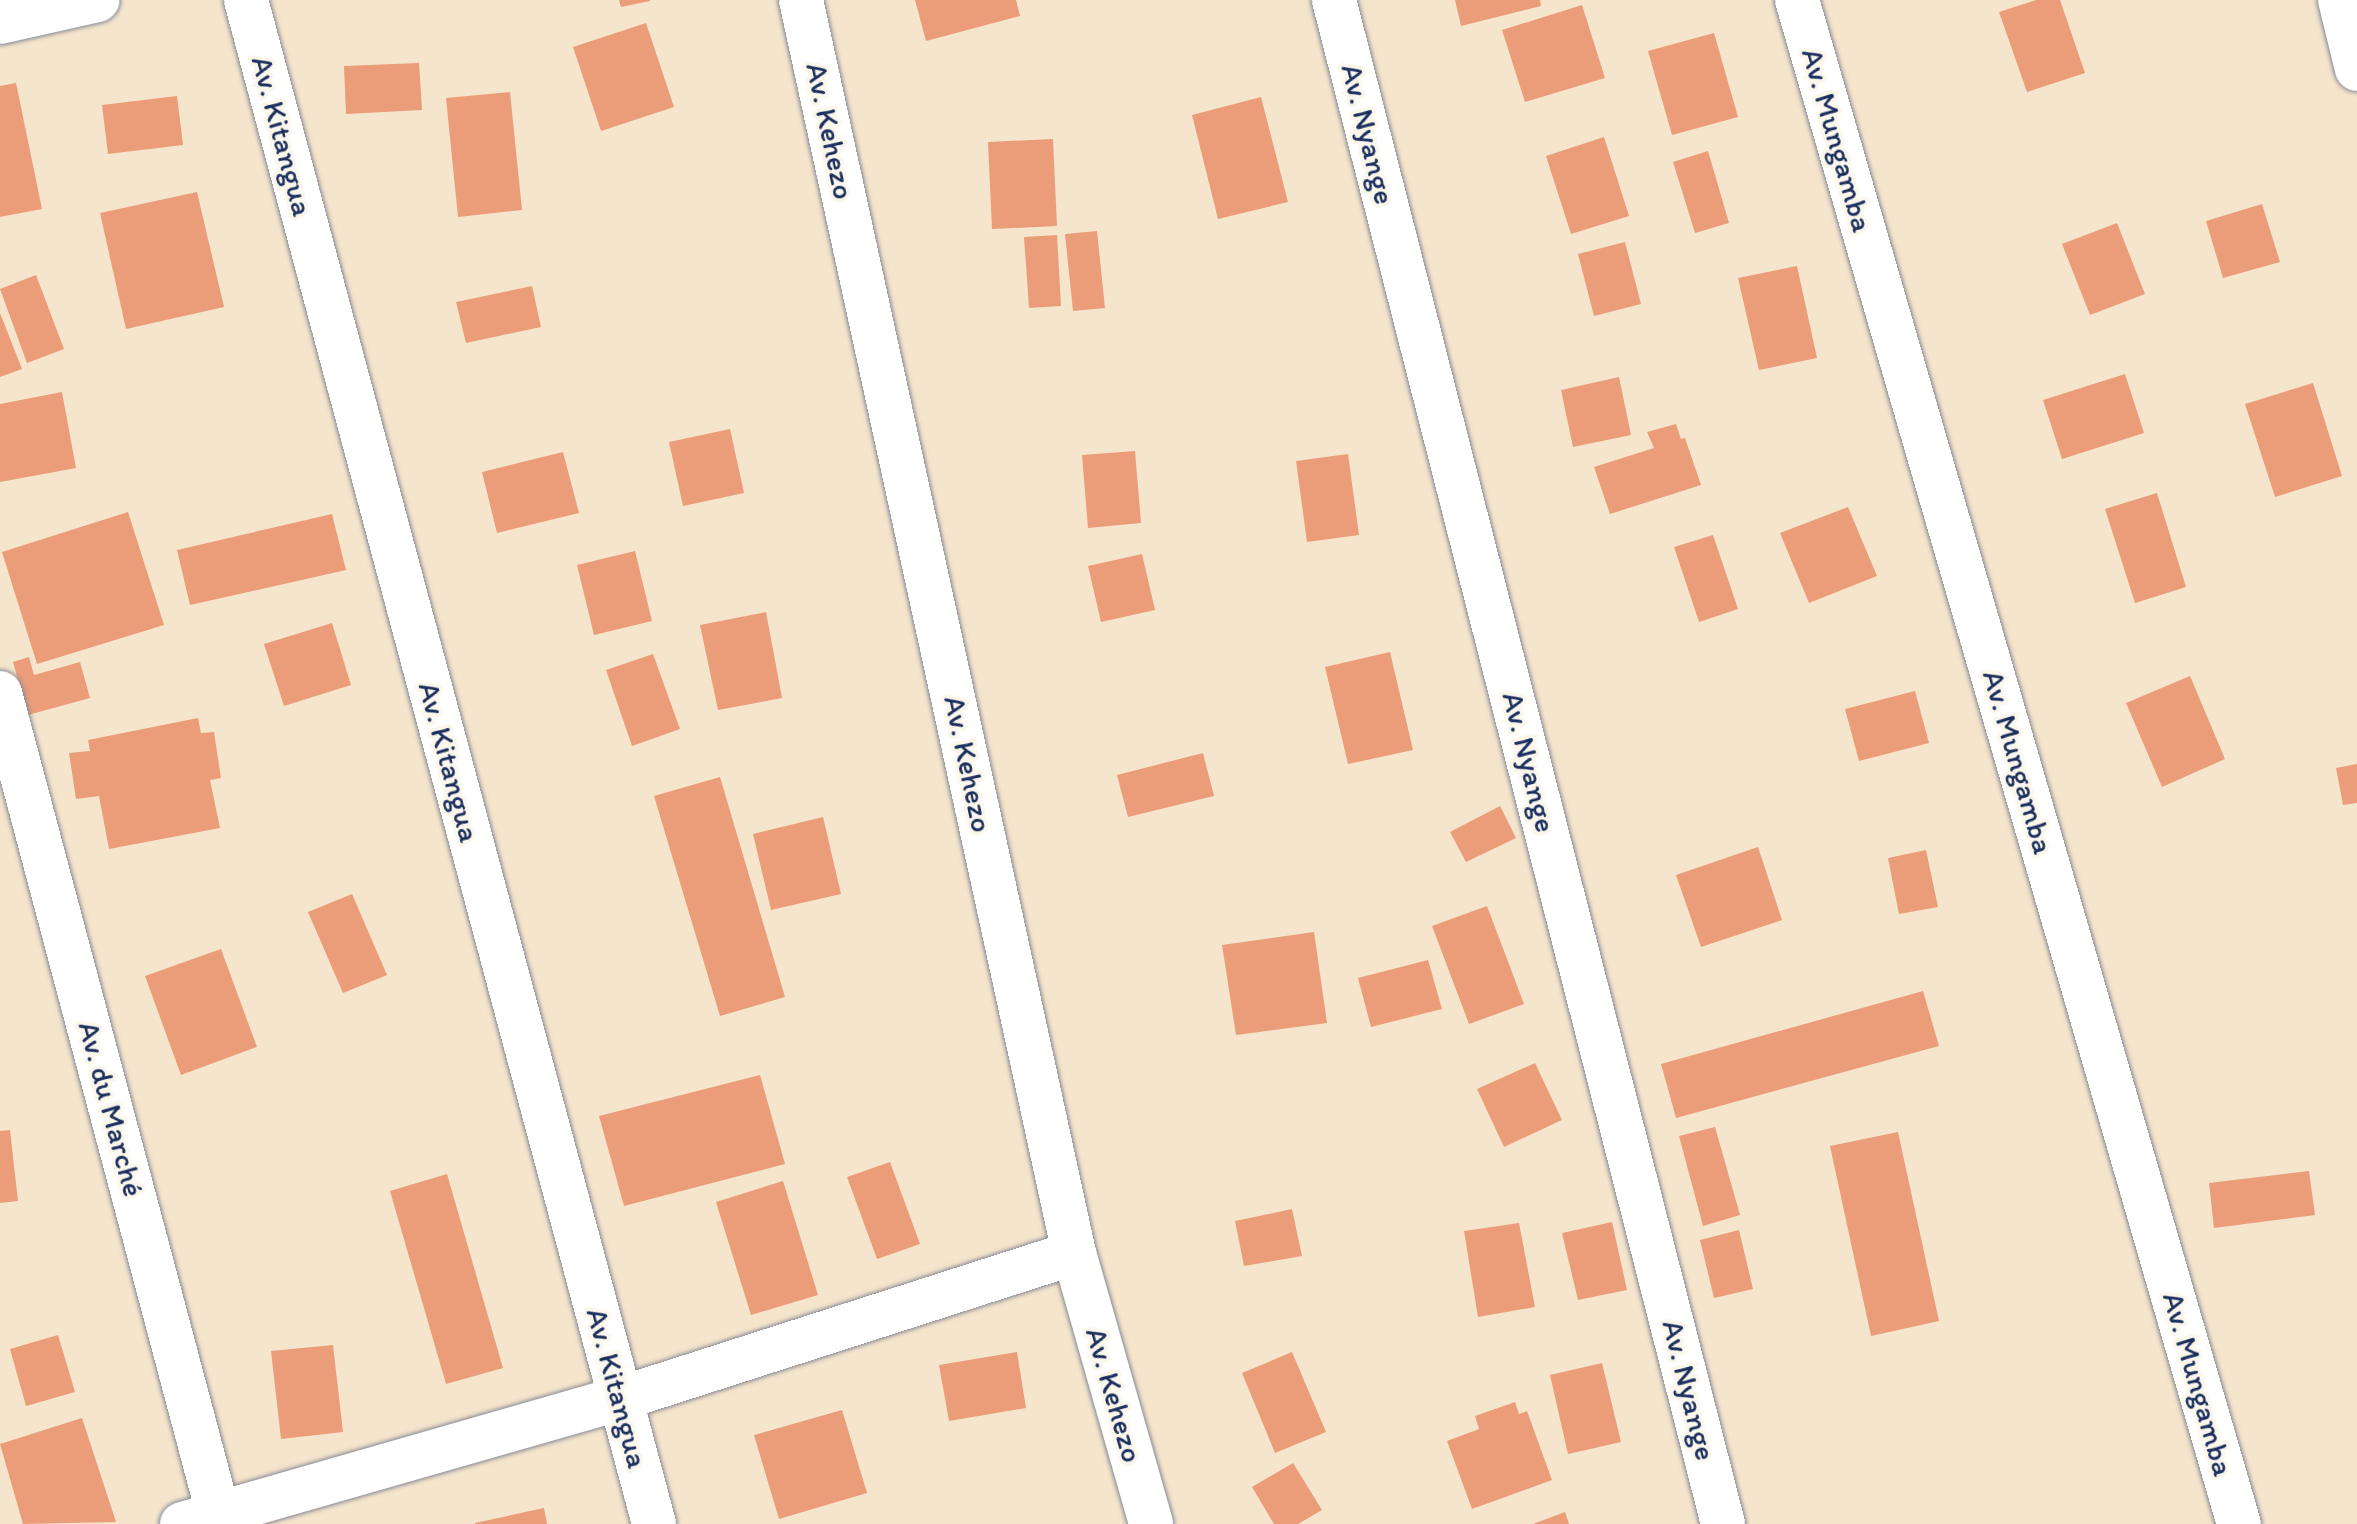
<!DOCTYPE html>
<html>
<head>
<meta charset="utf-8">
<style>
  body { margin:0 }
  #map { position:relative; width:2357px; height:1524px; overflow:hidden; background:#f5e5cc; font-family:Itim,sans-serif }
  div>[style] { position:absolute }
  .building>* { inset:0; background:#eb9d79 }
  .roads { filter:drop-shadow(0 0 2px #888a95) drop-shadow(0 0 2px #888a95) }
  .minor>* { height:44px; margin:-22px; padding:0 22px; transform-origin:22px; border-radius:22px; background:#fff }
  span { translate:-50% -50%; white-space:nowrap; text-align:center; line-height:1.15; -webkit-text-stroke:8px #fbf7ec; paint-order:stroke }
  .street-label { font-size:30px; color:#1b2f5e }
</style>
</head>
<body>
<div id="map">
  <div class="building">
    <i style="clip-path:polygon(619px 0,650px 0,650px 1px,621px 7px)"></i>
    <i style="clip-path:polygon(915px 0,1016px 0,1020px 16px,926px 41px)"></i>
    <i style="clip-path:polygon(1455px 0,1540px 0,1541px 6px,1461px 26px)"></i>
    <i style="clip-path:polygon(2036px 0,2060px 0,2085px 73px,2027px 92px,1999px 12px)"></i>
    <i style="clip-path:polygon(1582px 5px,1605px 78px,1525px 102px,1502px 30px)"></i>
    <i style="clip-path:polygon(646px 23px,674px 107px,601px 131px,573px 47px)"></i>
    <i style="clip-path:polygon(1714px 33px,1738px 117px,1672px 135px,1648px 51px)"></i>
    <i style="clip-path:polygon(419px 63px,422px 110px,346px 114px,344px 66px)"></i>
    <i style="clip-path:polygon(16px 83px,42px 209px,0 217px,0 86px)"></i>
    <i style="clip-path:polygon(510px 92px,522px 210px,458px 217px,446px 98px)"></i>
    <i style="clip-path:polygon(177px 96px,183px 145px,108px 154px,102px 105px)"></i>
    <i style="clip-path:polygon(1261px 97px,1288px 202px,1218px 219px,1192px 115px)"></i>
    <i style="clip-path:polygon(1604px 137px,1629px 216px,1571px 234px,1546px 156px)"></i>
    <i style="clip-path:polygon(1053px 139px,1057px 226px,992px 229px,988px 142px)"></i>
    <i style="clip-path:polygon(1708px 151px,1729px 223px,1695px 233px,1673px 162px)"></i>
    <i style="clip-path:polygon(197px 192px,224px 307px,126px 329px,100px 213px)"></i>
    <i style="clip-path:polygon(2262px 204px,2280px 262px,2223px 278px,2206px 221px)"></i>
    <i style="clip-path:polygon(2117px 223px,2145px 294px,2090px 315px,2062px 244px)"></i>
    <i style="clip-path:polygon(1097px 231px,1105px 308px,1073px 311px,1065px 234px)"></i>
    <i style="clip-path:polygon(1057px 235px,1061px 306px,1029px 308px,1024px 237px)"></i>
    <i style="clip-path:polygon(1625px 242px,1641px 304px,1594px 316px,1578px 254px)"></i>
    <i style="clip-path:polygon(1797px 266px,1817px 358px,1759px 370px,1738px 278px)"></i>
    <i style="clip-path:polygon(36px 275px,64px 349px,27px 363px,0 289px)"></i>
    <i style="clip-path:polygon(532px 286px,541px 327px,466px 343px,456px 302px)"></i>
    <i style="clip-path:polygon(0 313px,22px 369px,0 377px)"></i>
    <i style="clip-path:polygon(2125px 374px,2144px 433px,2062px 459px,2043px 400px)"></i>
    <i style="clip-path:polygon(1619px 377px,1631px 435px,1573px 447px,1561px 390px)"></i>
    <i style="clip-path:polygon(2313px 383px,2342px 476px,2275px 497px,2245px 404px)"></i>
    <i style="clip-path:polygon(62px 392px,76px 468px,0 482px,0 404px)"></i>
    <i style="clip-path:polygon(1676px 424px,1681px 439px,1685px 438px,1701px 485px,1610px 514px,1594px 467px,1654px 448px,1647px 432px)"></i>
    <i style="clip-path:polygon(730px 429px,744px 493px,683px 506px,669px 442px)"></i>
    <i style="clip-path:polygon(1135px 451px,1141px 523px,1088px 528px,1082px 455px)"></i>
    <i style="clip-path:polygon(563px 452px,579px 513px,497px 533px,482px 472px)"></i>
    <i style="clip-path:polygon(1348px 454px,1359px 535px,1307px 542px,1296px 461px)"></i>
    <i style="clip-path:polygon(2157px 493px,2186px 587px,2135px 603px,2105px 509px)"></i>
    <i style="clip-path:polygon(1848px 507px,1877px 576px,1809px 603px,1780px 533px)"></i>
    <i style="clip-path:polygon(128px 512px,164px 625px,37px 664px,2px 552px)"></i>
    <i style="clip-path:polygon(332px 514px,346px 570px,190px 605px,177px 550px)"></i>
    <i style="clip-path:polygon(1713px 535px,1738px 609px,1699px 622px,1674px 547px)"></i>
    <i style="clip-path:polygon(635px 551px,652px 621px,594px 635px,577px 565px)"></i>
    <i style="clip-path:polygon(1142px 554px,1155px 610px,1101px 622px,1088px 566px)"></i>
    <i style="clip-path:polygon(766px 612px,782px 698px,718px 710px,700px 625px)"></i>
    <i style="clip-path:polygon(332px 623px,351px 685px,284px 706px,264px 644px)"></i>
    <i style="clip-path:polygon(1390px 652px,1413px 750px,1348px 764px,1325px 667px)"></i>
    <i style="clip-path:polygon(653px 654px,680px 729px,632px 746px,606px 670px)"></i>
    <i style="clip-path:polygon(29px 657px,34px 675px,80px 662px,90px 698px,28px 715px,13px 662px)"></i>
    <i style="clip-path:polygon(2190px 676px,2225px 759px,2162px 787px,2126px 703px)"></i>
    <i style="clip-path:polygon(1915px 691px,1929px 743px,1859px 761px,1845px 709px)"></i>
    <i style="clip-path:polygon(198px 718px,201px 733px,214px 732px,221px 778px,210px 780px,220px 828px,109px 849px,99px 796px,76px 799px,69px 753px,90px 751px,88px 740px)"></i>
    <i style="clip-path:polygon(1203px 753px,1214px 796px,1128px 817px,1117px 775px)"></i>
    <i style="clip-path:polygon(2357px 764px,2357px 803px,2343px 805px,2336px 768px)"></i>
    <i style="clip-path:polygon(720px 777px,785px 997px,720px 1016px,654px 796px)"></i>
    <i style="clip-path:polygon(1500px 806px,1516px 838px,1466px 862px,1450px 832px)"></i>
    <i style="clip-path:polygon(823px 817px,841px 894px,771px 910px,753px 834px)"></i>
    <i style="clip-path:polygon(1758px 847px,1782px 920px,1701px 947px,1676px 875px)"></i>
    <i style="clip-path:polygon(1926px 850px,1938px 907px,1899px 914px,1888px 858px)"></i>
    <i style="clip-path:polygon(352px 894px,387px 975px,343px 993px,308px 912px)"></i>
    <i style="clip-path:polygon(1487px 906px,1524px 1004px,1469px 1024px,1432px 926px)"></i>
    <i style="clip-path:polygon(1314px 932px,1327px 1023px,1236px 1035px,1222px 945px)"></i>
    <i style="clip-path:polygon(221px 949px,257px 1047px,181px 1075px,145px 976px)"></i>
    <i style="clip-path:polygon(1428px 960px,1442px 1009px,1371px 1027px,1358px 978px)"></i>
    <i style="clip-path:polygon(1923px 991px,1939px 1046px,1676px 1118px,1661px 1064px)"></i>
    <i style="clip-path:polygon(1535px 1063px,1562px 1120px,1504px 1147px,1477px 1089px)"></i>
    <i style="clip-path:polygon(760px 1075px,785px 1164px,624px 1206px,599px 1116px)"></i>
    <i style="clip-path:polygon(1715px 1127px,1740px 1215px,1703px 1226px,1679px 1136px)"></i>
    <i style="clip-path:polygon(10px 1130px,18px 1201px,0 1203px,0 1131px)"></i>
    <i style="clip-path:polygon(1898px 1132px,1939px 1321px,1871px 1336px,1830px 1146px)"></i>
    <i style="clip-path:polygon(890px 1162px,920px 1244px,877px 1259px,847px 1177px)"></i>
    <i style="clip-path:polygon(2309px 1171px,2315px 1215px,2214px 1228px,2209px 1183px)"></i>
    <i style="clip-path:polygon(447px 1174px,503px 1368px,446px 1384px,390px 1191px)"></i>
    <i style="clip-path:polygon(783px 1181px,818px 1295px,751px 1315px,716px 1202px)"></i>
    <i style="clip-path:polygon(1292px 1209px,1302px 1256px,1244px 1266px,1235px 1221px)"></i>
    <i style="clip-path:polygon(1612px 1222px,1627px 1290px,1578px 1300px,1562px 1233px)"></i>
    <i style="clip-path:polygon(1519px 1223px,1535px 1307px,1478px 1317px,1464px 1231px)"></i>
    <i style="clip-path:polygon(1739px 1230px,1753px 1289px,1714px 1298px,1700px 1240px)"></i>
    <i style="clip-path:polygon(58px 1335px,75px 1392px,26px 1406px,10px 1349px)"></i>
    <i style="clip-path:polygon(333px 1345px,343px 1432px,281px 1439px,271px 1351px)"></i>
    <i style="clip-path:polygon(1017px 1352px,1026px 1408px,949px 1421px,939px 1365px)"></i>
    <i style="clip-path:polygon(1292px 1352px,1326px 1432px,1275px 1453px,1242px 1373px)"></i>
    <i style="clip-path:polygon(1602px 1363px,1621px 1442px,1568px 1454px,1550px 1375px)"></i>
    <i style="clip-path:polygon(1515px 1402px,1519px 1414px,1527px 1411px,1552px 1480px,1472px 1509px,1447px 1441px,1479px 1429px,1475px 1416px)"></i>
    <i style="clip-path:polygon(842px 1410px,867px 1493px,779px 1519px,754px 1435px)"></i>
    <i style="clip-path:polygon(82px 1418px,116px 1522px,23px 1524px,0 1444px)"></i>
    <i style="clip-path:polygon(1293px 1463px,1322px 1510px,1298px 1524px,1274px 1524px,1252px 1487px)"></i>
    <i style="clip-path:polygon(544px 1508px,547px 1524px,475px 1524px,475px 1523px)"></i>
    <i style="clip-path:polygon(1565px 1512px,1569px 1524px,1533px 1524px)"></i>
  </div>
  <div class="roads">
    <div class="minor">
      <i style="left:246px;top:0;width:1578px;rotate:75.01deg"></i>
      <i style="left:801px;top:0;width:1282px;rotate:77.71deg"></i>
      <i style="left:1074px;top:1253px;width:282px;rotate:74.1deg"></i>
      <i style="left:1334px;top:0;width:1573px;rotate:75.68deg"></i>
      <i style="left:1797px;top:0;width:1587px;rotate:73.83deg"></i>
      <i style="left:2340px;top:0;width:71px;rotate:76.2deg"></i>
      <i style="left:0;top:22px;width:100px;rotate:-12.7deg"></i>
      <i style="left:0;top:693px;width:860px;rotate:75.11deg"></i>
      <i style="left:182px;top:1524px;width:455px;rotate:-16deg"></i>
      <i style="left:619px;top:1399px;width:478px;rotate:-17.8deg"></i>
    </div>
  </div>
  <div class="street-label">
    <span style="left:830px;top:131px;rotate:78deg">Av. Kehezo</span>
    <span style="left:1368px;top:134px;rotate:76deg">Av. Nyange</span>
    <span style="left:282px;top:136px;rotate:75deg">Av. Kitangua</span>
    <span style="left:1837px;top:140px;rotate:74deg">Av. Mungamba</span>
    <span style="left:449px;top:762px;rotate:75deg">Av. Kitangua</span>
    <span style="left:1529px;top:762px;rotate:76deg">Av. Nyange</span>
    <span style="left:2018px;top:762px;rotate:74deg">Av. Mungamba</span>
    <span style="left:968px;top:764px;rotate:78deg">Av. Kehezo</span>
    <span style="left:111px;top:1109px;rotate:75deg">Av. du Marché</span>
    <span style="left:2198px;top:1384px;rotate:74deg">Av. Mungamba</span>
    <span style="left:617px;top:1388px;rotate:75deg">Av. Kitangua</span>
    <span style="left:1689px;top:1390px;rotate:76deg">Av. Nyange</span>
    <span style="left:1114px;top:1395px;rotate:74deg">Av. Kehezo</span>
  </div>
</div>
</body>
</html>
